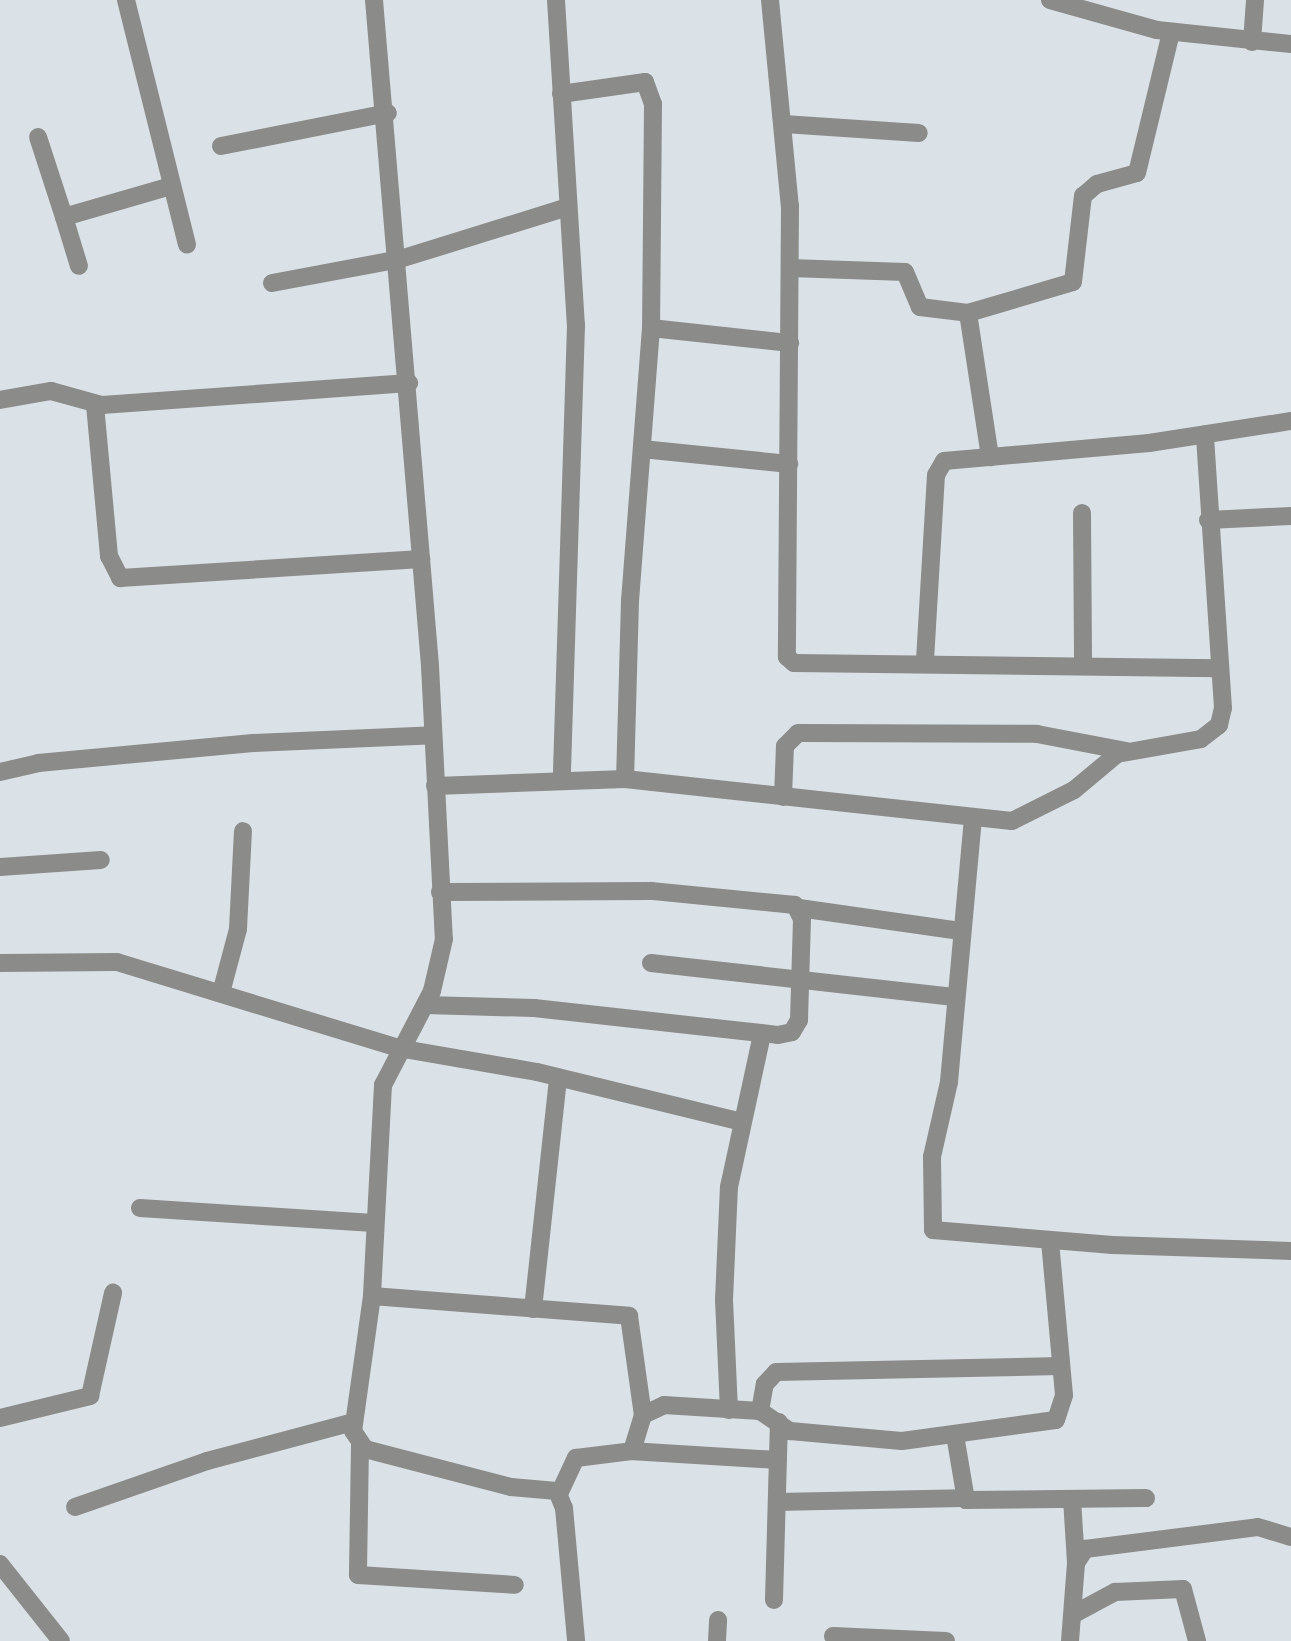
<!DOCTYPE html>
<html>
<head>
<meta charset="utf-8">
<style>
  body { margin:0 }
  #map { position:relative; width:1291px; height:1641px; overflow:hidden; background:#dbe2e7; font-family:Ubuntu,sans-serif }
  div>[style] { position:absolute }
  .minor>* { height:18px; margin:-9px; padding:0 9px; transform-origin:9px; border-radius:9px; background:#8b8c89 }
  span { translate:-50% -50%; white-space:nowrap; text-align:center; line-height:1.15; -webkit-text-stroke:7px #e8f0f5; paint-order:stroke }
</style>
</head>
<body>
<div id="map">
  <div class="minor">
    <i style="left:126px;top:0;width:252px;rotate:76deg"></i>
    <i style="left:374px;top:0;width:668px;rotate:85.19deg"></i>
    <i style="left:430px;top:666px;width:273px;rotate:87.1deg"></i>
    <i style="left:444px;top:939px;width:53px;rotate:103deg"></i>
    <i style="left:432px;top:991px;width:106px;rotate:117.5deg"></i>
    <i style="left:383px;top:1085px;width:211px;rotate:93deg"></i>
    <i style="left:372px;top:1296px;width:136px;rotate:98deg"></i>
    <i style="left:353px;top:1431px;width:22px;rotate:56deg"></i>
    <i style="left:365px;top:1449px;width:151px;rotate:14.6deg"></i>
    <i style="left:511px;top:1487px;width:46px;rotate:5deg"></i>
    <i style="left:557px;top:1491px;width:18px;rotate:68deg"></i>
    <i style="left:564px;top:1508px;width:134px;rotate:84.8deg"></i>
    <i style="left:556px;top:0;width:326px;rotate:86.5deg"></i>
    <i style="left:576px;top:325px;width:454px;rotate:91.8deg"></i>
    <i style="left:770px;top:0;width:207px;rotate:84.5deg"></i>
    <i style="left:790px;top:206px;width:451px;rotate:90.4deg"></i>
    <i style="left:787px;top:657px;width:9px;rotate:41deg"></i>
    <i style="left:794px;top:663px;width:424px;rotate:0.7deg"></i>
    <i style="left:1050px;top:0;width:111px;rotate:15.7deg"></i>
    <i style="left:1157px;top:30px;width:135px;rotate:6deg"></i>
    <i style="left:1252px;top:42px;width:42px;rotate:-85.9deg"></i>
    <i style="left:561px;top:94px;width:85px;rotate:-8.1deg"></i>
    <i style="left:645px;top:82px;width:23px;rotate:70deg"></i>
    <i style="left:653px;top:104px;width:224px;rotate:90.5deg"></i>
    <i style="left:651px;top:328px;width:274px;rotate:94.4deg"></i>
    <i style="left:630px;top:601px;width:178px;rotate:91.6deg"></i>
    <i style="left:784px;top:124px;width:135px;rotate:3.8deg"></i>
    <i style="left:38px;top:137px;width:84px;rotate:72deg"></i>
    <i style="left:64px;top:217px;width:111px;rotate:-16.2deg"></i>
    <i style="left:221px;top:146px;width:170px;rotate:-11.2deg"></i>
    <i style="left:64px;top:217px;width:51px;rotate:73deg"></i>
    <i style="left:790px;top:268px;width:115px;rotate:2deg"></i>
    <i style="left:905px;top:272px;width:38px;rotate:67deg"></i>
    <i style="left:920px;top:307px;width:48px;rotate:7.1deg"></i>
    <i style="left:968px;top:313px;width:146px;rotate:81.3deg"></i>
    <i style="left:272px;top:283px;width:130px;rotate:-10.6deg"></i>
    <i style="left:400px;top:259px;width:176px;rotate:-17.2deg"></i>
    <i style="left:968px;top:313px;width:109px;rotate:-16.4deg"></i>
    <i style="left:1073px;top:282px;width:87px;rotate:-83.4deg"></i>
    <i style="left:1083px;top:196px;width:18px;rotate:-41deg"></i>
    <i style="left:1097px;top:184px;width:41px;rotate:-15.4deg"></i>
    <i style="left:1137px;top:173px;width:145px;rotate:-76.4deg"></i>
    <i style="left:651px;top:328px;width:140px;rotate:6.2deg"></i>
    <i style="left:0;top:400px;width:52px;rotate:-10deg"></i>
    <i style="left:51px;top:391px;width:53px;rotate:15.4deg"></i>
    <i style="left:102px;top:405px;width:308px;rotate:-4.1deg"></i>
    <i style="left:95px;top:405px;width:152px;rotate:84.7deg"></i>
    <i style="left:109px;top:556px;width:25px;rotate:63deg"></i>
    <i style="left:120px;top:578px;width:302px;rotate:-3.6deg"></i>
    <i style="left:642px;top:449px;width:148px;rotate:5.8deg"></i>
    <i style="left:1082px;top:513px;width:153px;rotate:89.6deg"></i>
    <i style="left:1208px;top:520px;width:83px;rotate:-2.8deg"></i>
    <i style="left:925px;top:660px;width:185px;rotate:-86.6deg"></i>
    <i style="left:936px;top:475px;width:16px;rotate:-60deg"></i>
    <i style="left:944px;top:461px;width:206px;rotate:-5deg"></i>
    <i style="left:1149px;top:443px;width:144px;rotate:-8.8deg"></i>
    <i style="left:0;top:772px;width:39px;rotate:-13deg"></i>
    <i style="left:38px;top:763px;width:216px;rotate:-5.3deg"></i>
    <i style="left:253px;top:743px;width:180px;rotate:-2.5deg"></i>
    <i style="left:435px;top:786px;width:190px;rotate:-2.1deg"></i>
    <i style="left:625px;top:779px;width:389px;rotate:6.2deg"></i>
    <i style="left:1012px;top:821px;width:69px;rotate:-26.6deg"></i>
    <i style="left:1074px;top:790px;width:56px;rotate:-39.9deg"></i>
    <i style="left:1117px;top:754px;width:85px;rotate:-10.1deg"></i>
    <i style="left:1201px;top:739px;width:23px;rotate:-38deg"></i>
    <i style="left:1219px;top:725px;width:17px;rotate:-77deg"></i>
    <i style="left:1223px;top:708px;width:274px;rotate:-93.8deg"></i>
    <i style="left:783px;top:797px;width:51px;rotate:-87.8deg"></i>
    <i style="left:785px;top:746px;width:18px;rotate:-45deg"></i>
    <i style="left:798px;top:733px;width:239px;rotate:0.2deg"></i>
    <i style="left:1037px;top:734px;width:91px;rotate:10.8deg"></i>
    <i style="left:973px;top:818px;width:265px;rotate:95.2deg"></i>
    <i style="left:949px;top:1082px;width:77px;rotate:102.8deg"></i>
    <i style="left:932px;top:1157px;width:73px;rotate:89.2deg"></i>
    <i style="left:933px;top:1230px;width:180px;rotate:4.8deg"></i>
    <i style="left:1112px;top:1245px;width:179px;rotate:1.9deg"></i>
    <i style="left:0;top:867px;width:101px;rotate:-4deg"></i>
    <i style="left:799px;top:908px;width:163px;rotate:8.1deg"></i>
    <i style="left:0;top:963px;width:117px;rotate:-0.5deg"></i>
    <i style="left:117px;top:962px;width:294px;rotate:17deg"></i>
    <i style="left:398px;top:1048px;width:141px;rotate:9.8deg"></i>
    <i style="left:537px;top:1072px;width:207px;rotate:13.7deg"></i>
    <i style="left:651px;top:963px;width:305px;rotate:6.4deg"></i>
    <i style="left:221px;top:993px;width:66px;rotate:-75.1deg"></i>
    <i style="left:238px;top:929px;width:98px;rotate:-87.1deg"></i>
    <i style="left:425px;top:1005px;width:109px;rotate:1.6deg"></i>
    <i style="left:534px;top:1008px;width:245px;rotate:6.3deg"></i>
    <i style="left:778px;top:1035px;width:14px;rotate:-12deg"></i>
    <i style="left:792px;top:1032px;width:14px;rotate:-60deg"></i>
    <i style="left:799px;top:1020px;width:101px;rotate:-88.3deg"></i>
    <i style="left:802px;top:919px;width:16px;rotate:-117deg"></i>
    <i style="left:795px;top:905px;width:145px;rotate:-174.4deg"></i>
    <i style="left:651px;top:891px;width:211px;rotate:179.7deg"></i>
    <i style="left:140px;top:1208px;width:234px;rotate:3.7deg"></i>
    <i style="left:372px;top:1296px;width:258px;rotate:4.4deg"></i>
    <i style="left:629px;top:1316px;width:100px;rotate:82deg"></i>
    <i style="left:533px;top:1309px;width:233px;rotate:-83.8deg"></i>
    <i style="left:729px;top:1410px;width:110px;rotate:-92.6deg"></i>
    <i style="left:724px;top:1300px;width:113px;rotate:-87.5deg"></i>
    <i style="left:729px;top:1187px;width:157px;rotate:-77.8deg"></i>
    <i style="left:760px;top:1411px;width:27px;rotate:-80deg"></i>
    <i style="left:765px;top:1384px;width:16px;rotate:-47deg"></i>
    <i style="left:776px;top:1372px;width:285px;rotate:-1.2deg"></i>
    <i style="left:0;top:1418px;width:93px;rotate:-13.7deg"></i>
    <i style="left:90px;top:1396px;width:106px;rotate:-77.4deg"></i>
    <i style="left:955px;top:1435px;width:66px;rotate:80.4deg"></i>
    <i style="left:966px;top:1500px;width:180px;rotate:-0.6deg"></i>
    <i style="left:360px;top:1445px;width:130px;rotate:90.9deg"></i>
    <i style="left:358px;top:1575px;width:157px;rotate:3.6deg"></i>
    <i style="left:630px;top:1451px;width:148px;rotate:3.5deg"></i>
    <i style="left:559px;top:1494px;width:40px;rotate:-65deg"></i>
    <i style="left:576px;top:1458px;width:56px;rotate:-7.1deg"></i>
    <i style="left:632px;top:1451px;width:38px;rotate:-73deg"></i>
    <i style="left:643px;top:1415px;width:23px;rotate:-25deg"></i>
    <i style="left:664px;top:1405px;width:96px;rotate:3.6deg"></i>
    <i style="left:760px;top:1411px;width:36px;rotate:34deg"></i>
    <i style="left:790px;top:1431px;width:112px;rotate:5.1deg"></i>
    <i style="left:902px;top:1441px;width:155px;rotate:-7.8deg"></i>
    <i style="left:1056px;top:1420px;width:26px;rotate:-72deg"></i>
    <i style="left:1064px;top:1395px;width:155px;rotate:-95.2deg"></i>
    <i style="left:1072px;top:1499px;width:64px;rotate:86.4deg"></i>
    <i style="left:777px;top:1502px;width:185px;rotate:-1.2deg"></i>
    <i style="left:75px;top:1507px;width:140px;rotate:-19.2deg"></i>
    <i style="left:207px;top:1461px;width:152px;rotate:-14.9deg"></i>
    <i style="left:0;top:1564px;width:98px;rotate:51.6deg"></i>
    <i style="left:774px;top:1600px;width:178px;rotate:-88.4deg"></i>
    <i style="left:1074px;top:1614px;width:47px;rotate:-28.2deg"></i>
    <i style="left:1115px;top:1592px;width:68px;rotate:-2.5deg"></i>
    <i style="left:1183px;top:1589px;width:54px;rotate:74.9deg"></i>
    <i style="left:833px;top:1636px;width:113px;rotate:2.5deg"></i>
    <i style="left:717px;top:1641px;width:21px;rotate:-87deg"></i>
    <i style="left:1070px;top:1641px;width:78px;rotate:-85.6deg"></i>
    <i style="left:1076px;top:1563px;width:17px;rotate:-57deg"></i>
    <i style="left:1085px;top:1549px;width:174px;rotate:-7.2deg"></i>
    <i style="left:1258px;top:1527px;width:34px;rotate:17deg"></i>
  </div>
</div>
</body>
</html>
